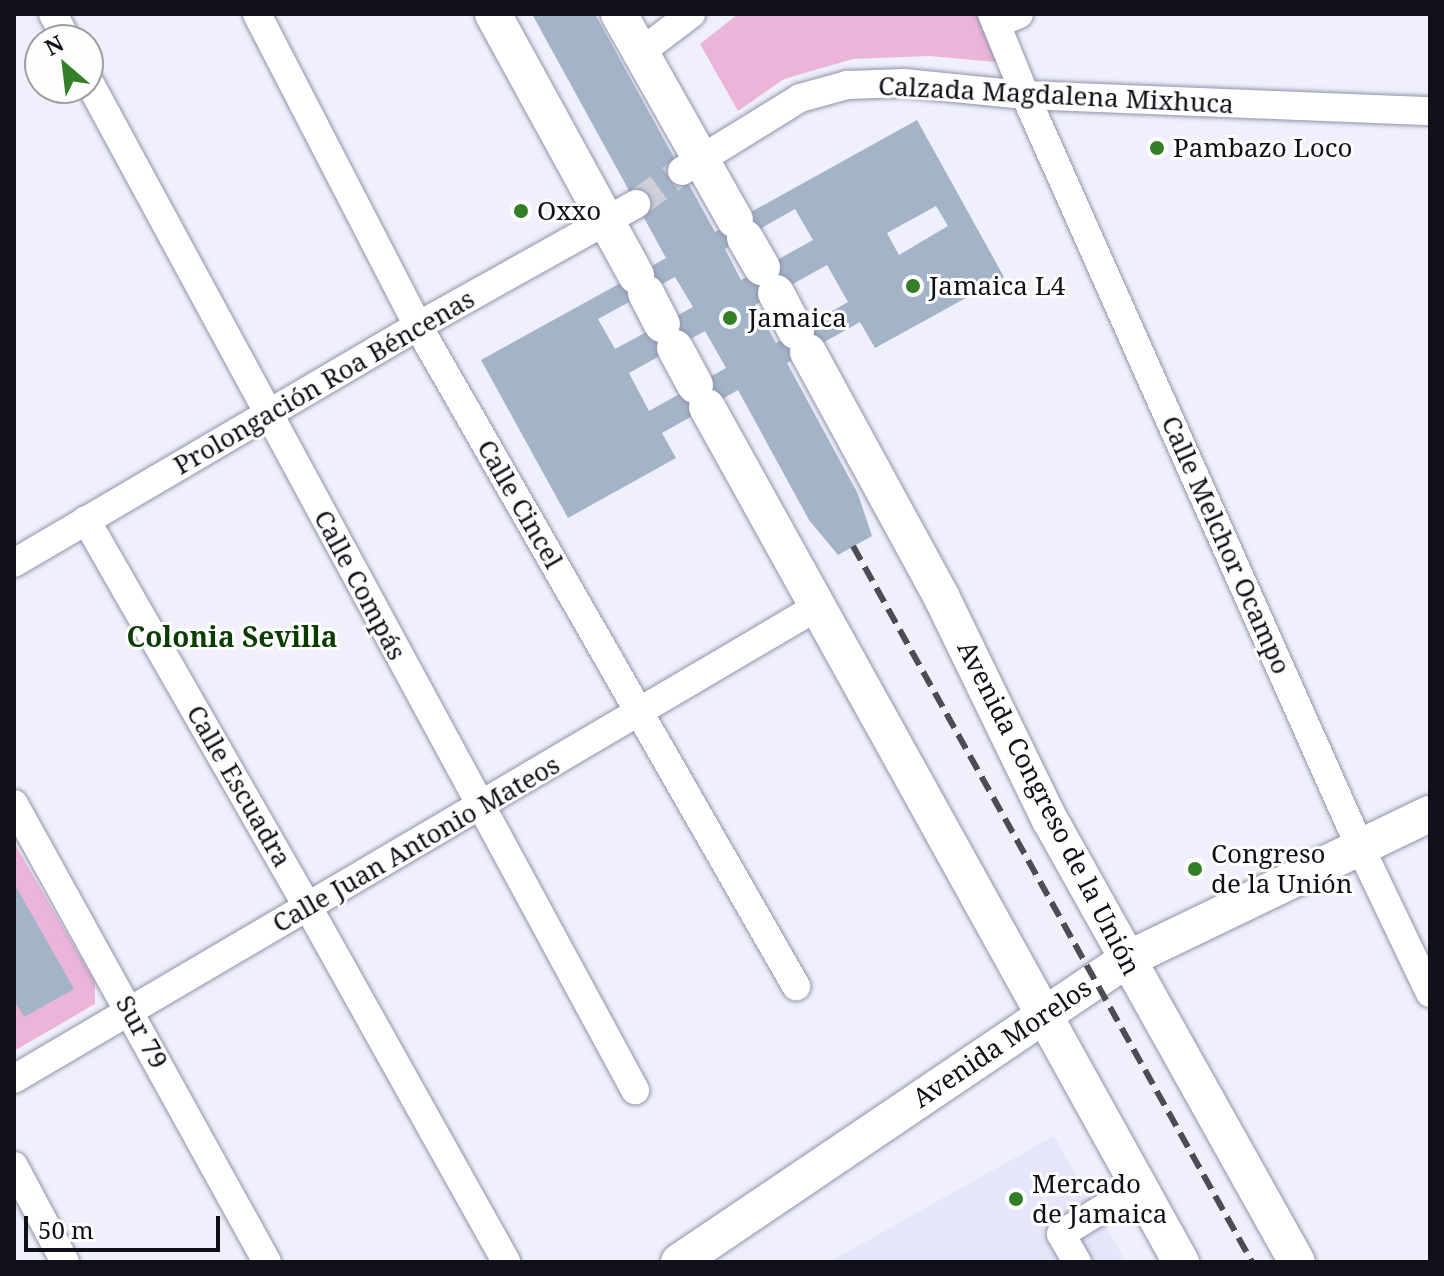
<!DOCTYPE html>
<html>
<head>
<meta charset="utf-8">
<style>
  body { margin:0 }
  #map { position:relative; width:1444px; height:1276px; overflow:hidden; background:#eff0fb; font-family:"Noto Serif",serif }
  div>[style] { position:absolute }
  .built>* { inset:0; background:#e5e6fa }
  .green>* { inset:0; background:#eab5d8 }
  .building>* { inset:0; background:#a3b4c9 }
  .minor-tunnel>* { height:28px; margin-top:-14px; transform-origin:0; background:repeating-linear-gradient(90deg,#ceced9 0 28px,transparent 0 42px) }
  .roads { filter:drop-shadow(0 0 2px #9092aa) drop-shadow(0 0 2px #9092aa) }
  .minor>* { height:28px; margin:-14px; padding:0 14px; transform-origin:14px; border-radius:14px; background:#fff }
  .major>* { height:36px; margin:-18px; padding:0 18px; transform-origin:18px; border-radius:18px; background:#fff }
  .rail>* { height:6px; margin-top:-3px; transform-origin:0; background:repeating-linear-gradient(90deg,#4c4c55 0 16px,transparent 0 24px) }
  .dots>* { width:22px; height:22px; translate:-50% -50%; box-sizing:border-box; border:4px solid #fefefe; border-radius:50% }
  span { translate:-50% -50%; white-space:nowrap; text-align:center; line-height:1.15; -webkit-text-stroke:6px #fefefe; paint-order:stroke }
  .street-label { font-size:26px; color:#101019 }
  .poi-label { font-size:26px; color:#101019 }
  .left { translate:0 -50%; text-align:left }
  .neighbourhood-label { font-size:28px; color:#0b3d02; font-weight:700 }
  .frame { position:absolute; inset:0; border:16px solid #101019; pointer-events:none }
  .north { position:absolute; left:24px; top:24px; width:80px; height:80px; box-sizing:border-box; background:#fefefe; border:2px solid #9f9fa2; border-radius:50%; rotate:332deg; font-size:22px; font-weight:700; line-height:32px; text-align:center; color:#101019 }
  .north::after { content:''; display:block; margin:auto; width:28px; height:36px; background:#337e26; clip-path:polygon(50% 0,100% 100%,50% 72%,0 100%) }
  .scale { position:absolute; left:24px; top:1216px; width:196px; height:36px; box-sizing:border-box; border:4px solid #101019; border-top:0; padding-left:10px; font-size:24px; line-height:28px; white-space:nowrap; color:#101019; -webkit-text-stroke:6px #fefefe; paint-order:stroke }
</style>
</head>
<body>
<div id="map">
  <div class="built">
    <i style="clip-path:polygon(1054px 1136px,1126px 1262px,829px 1262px)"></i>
  </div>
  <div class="green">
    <i style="clip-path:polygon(738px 14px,978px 14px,996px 62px,929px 56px,853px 59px,784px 79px,738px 111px,700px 44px)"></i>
    <i style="clip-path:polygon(14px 843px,95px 982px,95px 1004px,14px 1051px)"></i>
  </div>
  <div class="building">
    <i style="clip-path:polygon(evenodd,532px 14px,595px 14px,715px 232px,917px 120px,1004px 277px,875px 348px,860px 322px,787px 363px,858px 494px,872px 536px,838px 555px,809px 520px,738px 390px,662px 433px,676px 458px,568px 518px,481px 360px,666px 258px,532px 14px,936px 206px,948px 226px,899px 255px,887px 233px,936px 206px,532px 14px,795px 209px,813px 240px,741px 280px,725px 249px,795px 209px,532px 14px,827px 265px,848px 302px,776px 343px,755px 305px,827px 265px,532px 14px,675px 277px,693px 307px,615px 349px,598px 319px,675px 277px,532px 14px,705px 331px,726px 368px,649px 411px,629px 373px,705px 331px)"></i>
    <i style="clip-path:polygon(14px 883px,74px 989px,24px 1017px,14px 1000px)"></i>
  </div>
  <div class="minor-tunnel">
    <i style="left:636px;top:204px;width:57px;rotate:-35.7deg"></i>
  </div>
  <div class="roads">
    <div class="minor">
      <i style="left:53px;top:14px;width:30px;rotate:62deg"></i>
      <i style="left:257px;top:14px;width:351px;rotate:62.7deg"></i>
      <i style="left:418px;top:326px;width:761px;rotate:60.2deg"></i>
      <i style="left:992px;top:14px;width:87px;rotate:67.8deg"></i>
      <i style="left:1025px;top:95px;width:823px;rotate:65.99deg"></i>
      <i style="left:1360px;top:847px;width:162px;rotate:64.4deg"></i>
      <i style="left:996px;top:24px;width:25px;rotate:-23deg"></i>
      <i style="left:641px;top:52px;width:63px;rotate:-37.2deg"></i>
      <i style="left:88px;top:80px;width:1149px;rotate:61.56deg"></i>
      <i style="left:682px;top:171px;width:139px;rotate:-31.7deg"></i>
      <i style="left:800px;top:98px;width:49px;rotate:-15.5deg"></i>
      <i style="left:847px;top:85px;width:57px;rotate:-2deg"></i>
      <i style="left:904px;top:83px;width:122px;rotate:5.7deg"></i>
      <i style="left:1025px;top:95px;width:405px;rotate:2.3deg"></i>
      <i style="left:86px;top:520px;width:446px;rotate:60.2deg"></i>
      <i style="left:308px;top:907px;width:406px;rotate:60.8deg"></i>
      <i style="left:14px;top:563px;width:468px;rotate:-30.4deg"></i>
      <i style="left:418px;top:326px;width:250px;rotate:-29.2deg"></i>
      <i style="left:14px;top:804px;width:523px;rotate:61.08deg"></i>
      <i style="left:14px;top:1079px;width:931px;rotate:-30.45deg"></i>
      <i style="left:14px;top:1166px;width:109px;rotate:62deg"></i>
      <i style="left:1077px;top:1262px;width:32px;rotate:-120deg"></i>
      <i style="left:1061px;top:1234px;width:91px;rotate:-31.1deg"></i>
    </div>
    <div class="major">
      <i style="left:493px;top:14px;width:298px;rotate:61.3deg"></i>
      <i style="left:619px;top:14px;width:236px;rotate:60.6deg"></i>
      <i style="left:745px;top:238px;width:34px;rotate:60deg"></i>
      <i style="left:646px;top:293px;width:35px;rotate:63deg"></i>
      <i style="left:776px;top:293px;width:43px;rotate:62.2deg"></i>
      <i style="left:675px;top:348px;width:42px;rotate:61.6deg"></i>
      <i style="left:808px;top:352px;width:278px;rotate:61.4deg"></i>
      <i style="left:941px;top:596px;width:249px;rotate:64.1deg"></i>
      <i style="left:1050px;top:820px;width:506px;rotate:60.8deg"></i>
      <i style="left:707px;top:407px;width:978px;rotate:61deg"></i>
      <i style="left:679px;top:1262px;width:539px;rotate:-34.04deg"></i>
      <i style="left:1126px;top:960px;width:337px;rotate:-25.7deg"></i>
    </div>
  </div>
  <div class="rail">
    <i style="left:853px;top:546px;width:820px;rotate:60.87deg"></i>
  </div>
  <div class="dots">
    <i style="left:1157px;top:148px;background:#337e26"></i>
    <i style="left:521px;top:211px;background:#337e26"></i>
    <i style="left:913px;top:286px;background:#337e26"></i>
    <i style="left:730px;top:318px;background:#337e26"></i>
    <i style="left:1195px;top:869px;background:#337e26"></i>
    <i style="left:1016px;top:1199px;background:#337e26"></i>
  </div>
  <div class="street-label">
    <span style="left:1056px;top:95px;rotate:3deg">Calzada Magdalena Mixhuca</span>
    <span style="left:324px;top:382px;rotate:-30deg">Prolongación Roa Béncenas</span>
    <span style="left:520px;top:504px;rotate:60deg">Calle Cincel</span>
    <span style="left:1226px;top:545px;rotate:66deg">Calle Melchor Ocampo</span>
    <span style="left:360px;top:585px;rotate:62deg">Calle Compás</span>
    <span style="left:239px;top:786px;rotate:60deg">Calle Escuadra</span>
    <span style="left:1049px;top:808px;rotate:63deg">Avenida Congreso de la Unión</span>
    <span style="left:416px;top:844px;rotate:-30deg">Calle Juan Antonio Mateos</span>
    <span style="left:142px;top:1032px;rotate:61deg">Sur 79</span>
    <span style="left:1002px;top:1043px;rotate:-34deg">Avenida Morelos</span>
  </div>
  <div class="poi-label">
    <span class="left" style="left:1173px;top:148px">Pambazo Loco</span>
    <span class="left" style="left:537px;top:211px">Oxxo</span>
    <span class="left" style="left:929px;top:286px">Jamaica L4</span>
    <span class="left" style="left:748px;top:318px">Jamaica</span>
    <span class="left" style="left:1211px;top:869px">Congreso<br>de la Unión</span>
    <span class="left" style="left:1032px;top:1199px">Mercado<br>de Jamaica</span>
  </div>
  <div class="neighbourhood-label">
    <span style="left:232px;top:636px">Colonia Sevilla</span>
  </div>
  <div class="frame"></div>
  <div class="north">N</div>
  <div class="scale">50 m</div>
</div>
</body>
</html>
